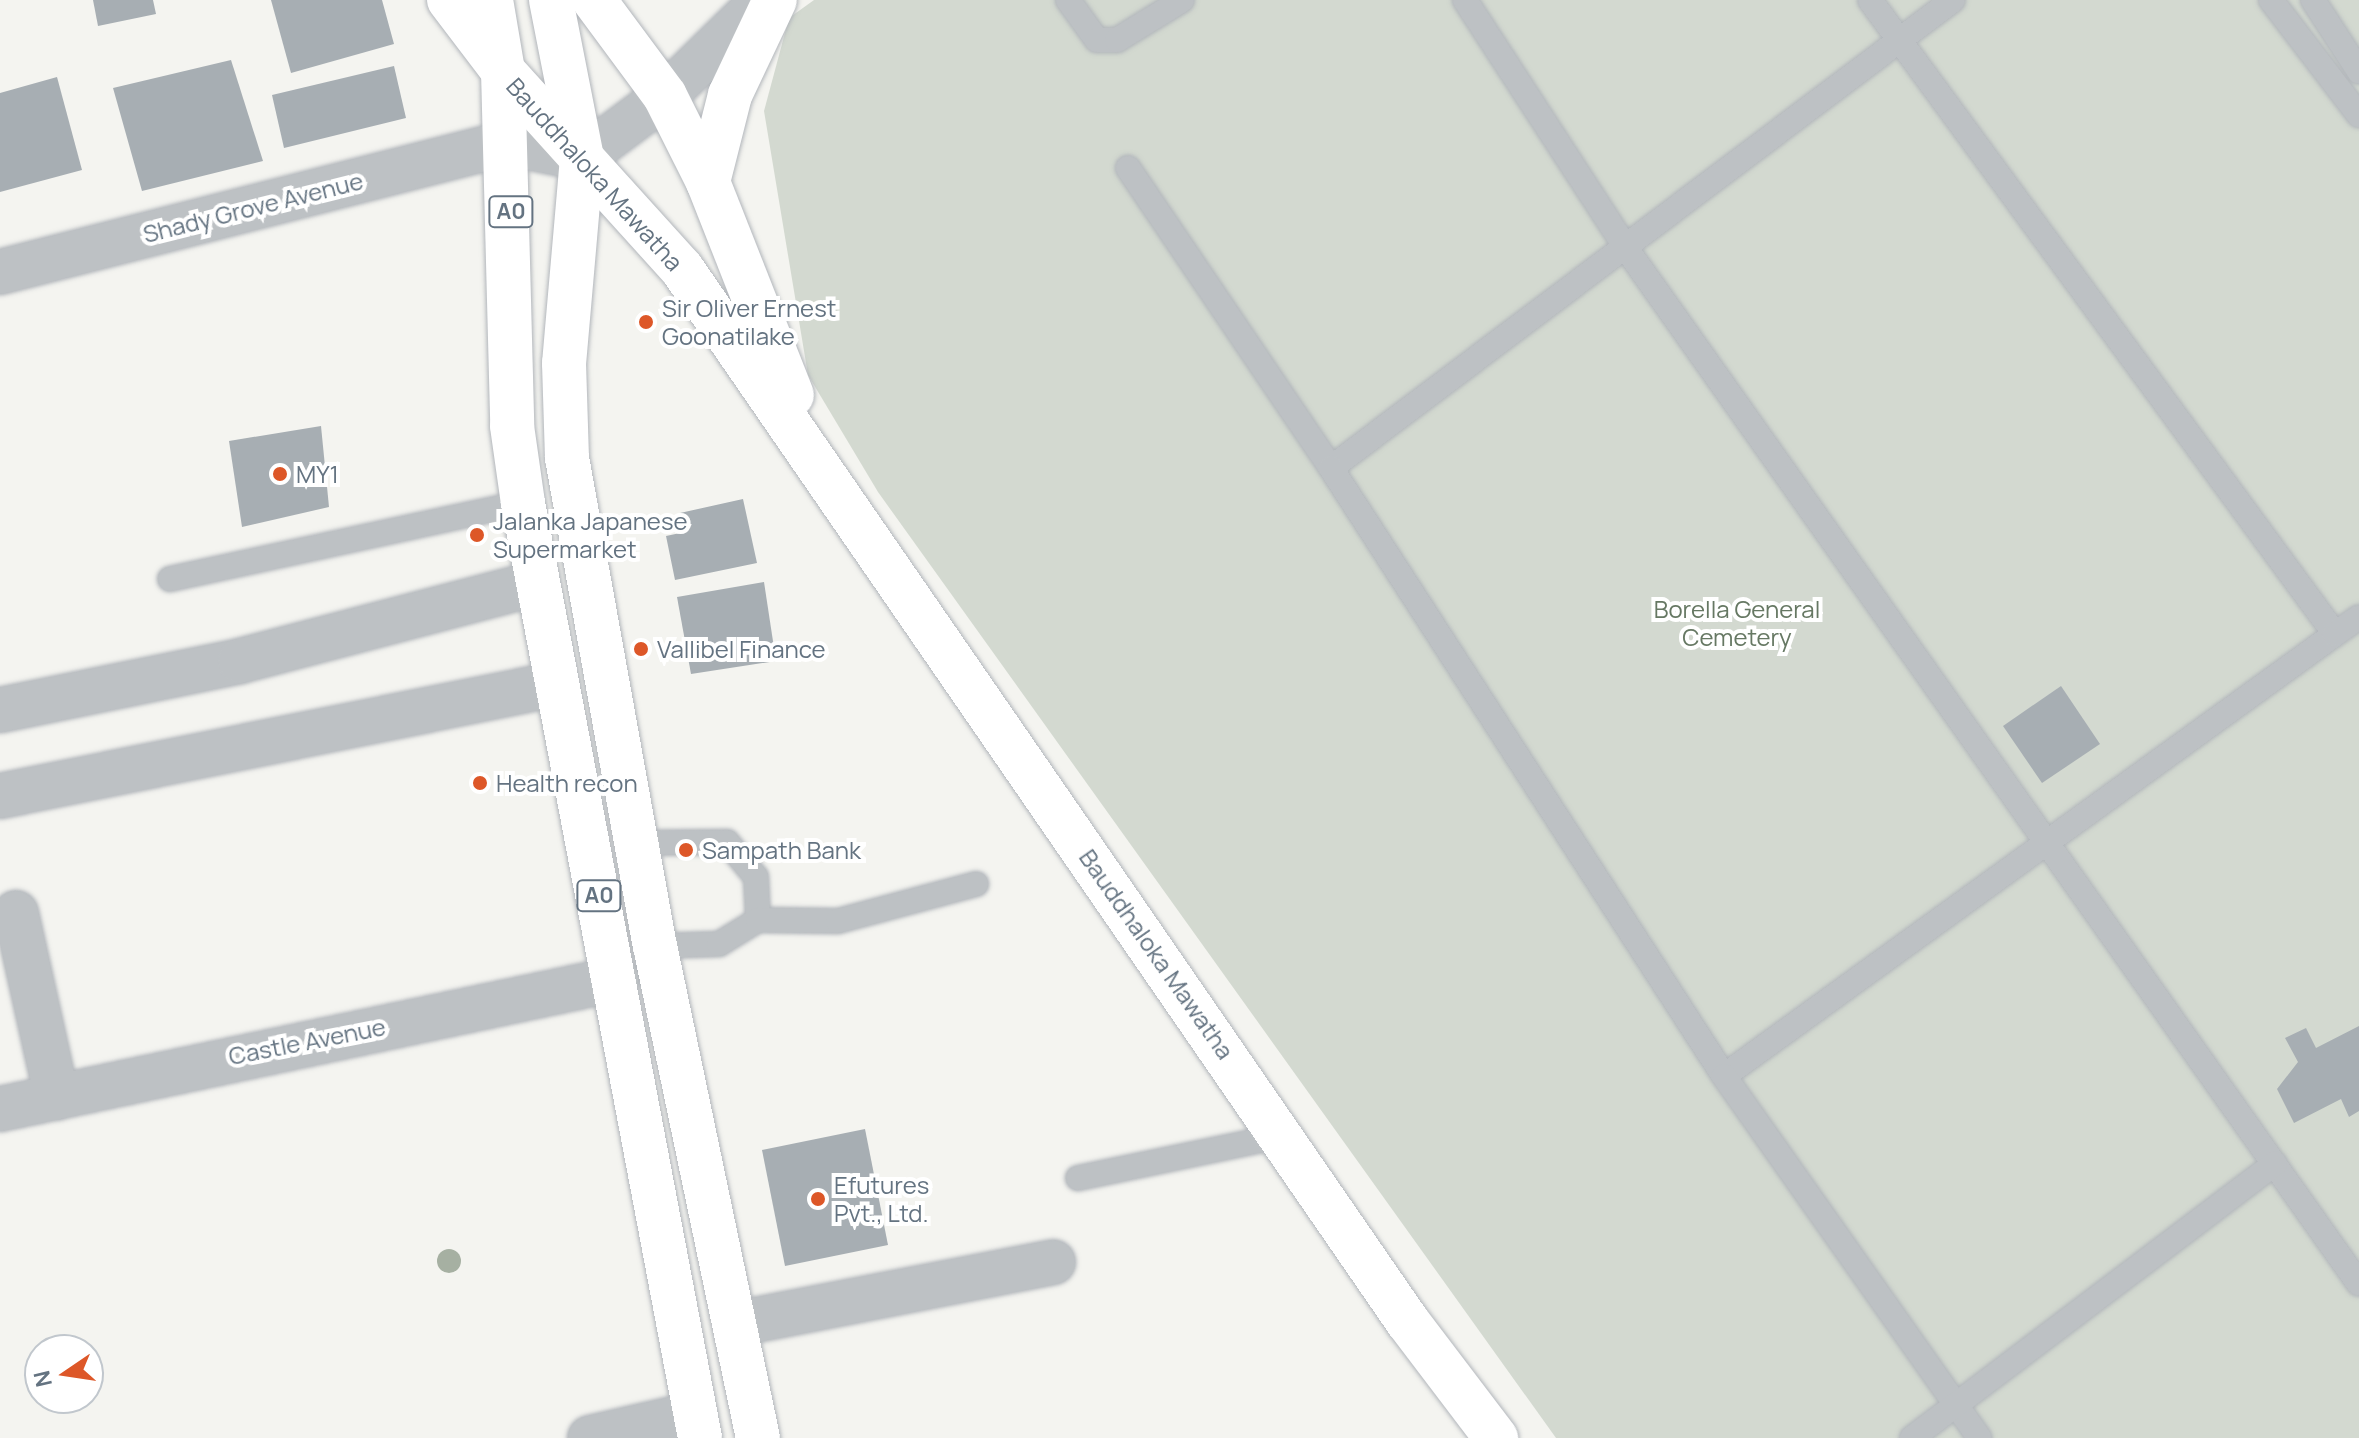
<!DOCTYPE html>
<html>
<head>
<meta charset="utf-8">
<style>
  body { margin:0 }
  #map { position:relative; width:2359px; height:1438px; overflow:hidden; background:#f4f4f0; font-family:Manrope,sans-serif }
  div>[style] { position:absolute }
  .green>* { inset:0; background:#d3d9d0 }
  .building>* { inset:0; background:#a7aeb3 }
  .roads { filter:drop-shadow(0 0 2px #b2b6bb) drop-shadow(0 0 2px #b2b6bb) }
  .service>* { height:24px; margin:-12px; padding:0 12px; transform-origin:12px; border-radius:12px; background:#bdc1c4 }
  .minor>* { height:44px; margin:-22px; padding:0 22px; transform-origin:22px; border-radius:22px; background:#bdc1c4 }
  .tertiary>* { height:44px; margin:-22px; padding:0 22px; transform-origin:22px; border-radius:22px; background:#bdc1c4 }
  .secondary>* { height:44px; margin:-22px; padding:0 22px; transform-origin:22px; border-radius:22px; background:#fff }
  .primary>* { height:44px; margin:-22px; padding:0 22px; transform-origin:22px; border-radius:22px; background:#fff }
  .trunk>* { height:44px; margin:-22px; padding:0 22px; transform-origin:22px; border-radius:22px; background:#fff }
  .trees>* { width:24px; height:24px; margin:-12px; border-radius:50%; background:#a6b0a2 }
  .dots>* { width:22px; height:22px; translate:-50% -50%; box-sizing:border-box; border:4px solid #fff; border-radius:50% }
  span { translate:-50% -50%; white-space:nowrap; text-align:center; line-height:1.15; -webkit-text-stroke:8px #fff; paint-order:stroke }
  .shield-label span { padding:2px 6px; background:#fff; border:2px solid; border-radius:6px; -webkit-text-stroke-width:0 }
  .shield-label { font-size:22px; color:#647381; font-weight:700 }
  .street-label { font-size:24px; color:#647381 }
  .poi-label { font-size:24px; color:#647381 }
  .left { translate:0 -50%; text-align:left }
  .park-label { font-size:24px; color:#667863 }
  .north { position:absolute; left:24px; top:1334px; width:80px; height:80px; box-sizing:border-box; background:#fff; border:2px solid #c1c7cd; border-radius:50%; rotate:257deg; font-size:22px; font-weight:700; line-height:32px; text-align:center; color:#647381 }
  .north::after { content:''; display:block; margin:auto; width:28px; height:36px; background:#dd5728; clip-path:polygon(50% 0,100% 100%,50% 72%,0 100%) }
</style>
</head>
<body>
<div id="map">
  <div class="green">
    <i style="clip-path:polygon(814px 0,2359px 0,2359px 1438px,1556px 1438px,878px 492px,808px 375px,764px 111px,789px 18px)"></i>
  </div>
  <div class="building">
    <i style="clip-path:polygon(93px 0,153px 0,156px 14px,98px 26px)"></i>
    <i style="clip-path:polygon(271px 0,382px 0,394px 44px,291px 73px)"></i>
    <i style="clip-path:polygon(231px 60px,263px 161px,142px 191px,113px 88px)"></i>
    <i style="clip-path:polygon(394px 66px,406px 118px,284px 148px,272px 95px)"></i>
    <i style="clip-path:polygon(57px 77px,82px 170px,0 192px,0 93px)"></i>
    <i style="clip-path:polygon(321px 426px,329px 507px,242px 527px,229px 441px)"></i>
    <i style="clip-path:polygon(743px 499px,757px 563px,675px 580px,666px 536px,685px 532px,680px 513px)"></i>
    <i style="clip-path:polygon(764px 582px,776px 661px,691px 674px,677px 597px)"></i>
    <i style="clip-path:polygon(2061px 686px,2100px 744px,2042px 783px,2003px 726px)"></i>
    <i style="clip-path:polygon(2359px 1026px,2359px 1111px,2349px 1117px,2341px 1099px,2294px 1123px,2277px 1089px,2298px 1062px,2285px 1038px,2306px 1028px,2316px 1048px)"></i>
    <i style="clip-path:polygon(865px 1129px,888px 1245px,785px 1266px,762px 1150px)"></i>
  </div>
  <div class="roads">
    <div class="service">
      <i style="left:1068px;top:0;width:49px;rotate:54.1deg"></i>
      <i style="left:1097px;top:40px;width:20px"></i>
      <i style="left:1117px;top:40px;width:76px;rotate:-31.6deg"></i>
      <i style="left:1465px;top:0;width:299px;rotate:57deg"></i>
      <i style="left:1628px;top:251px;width:1265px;rotate:54.71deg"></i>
      <i style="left:2271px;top:0;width:145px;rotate:52.6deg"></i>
      <i style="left:2313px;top:0;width:85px;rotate:57.1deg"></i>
      <i style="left:1128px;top:168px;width:362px;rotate:55.9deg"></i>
      <i style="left:1331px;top:468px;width:778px;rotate:-36.96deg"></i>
      <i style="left:1331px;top:468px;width:724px;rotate:57.12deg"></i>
      <i style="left:1724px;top:1076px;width:754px;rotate:-35.88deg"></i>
      <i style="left:2335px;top:634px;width:786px;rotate:-126.26deg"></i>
      <i style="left:170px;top:579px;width:361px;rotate:-12.2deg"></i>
      <i style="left:2335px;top:634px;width:29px;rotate:-35deg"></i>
      <i style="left:637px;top:843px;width:90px;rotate:-0.6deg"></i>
      <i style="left:727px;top:842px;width:45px;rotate:50.4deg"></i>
      <i style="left:756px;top:877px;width:43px;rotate:87.3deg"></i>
      <i style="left:655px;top:946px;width:64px;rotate:-1.8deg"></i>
      <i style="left:719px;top:944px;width:46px;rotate:-31.6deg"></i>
      <i style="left:758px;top:920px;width:80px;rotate:0.7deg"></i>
      <i style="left:838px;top:921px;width:143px;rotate:-15deg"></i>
      <i style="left:1724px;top:1076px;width:443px;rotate:54.8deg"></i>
      <i style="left:1078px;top:1178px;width:211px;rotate:-11.7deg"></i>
      <i style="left:1912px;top:1438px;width:455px;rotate:-37.1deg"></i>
    </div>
    <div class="minor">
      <i style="left:0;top:272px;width:523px;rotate:-14.28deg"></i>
      <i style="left:507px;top:143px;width:76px;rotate:11.3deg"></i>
      <i style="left:582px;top:158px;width:104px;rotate:-36.8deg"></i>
      <i style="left:665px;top:96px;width:137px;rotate:-44.4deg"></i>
      <i style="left:0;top:710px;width:245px;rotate:-11.5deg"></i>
      <i style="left:240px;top:661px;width:308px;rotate:-14.7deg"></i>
      <i style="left:0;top:796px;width:567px;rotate:-11.39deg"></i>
      <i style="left:16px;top:913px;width:189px;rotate:77.5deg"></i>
      <i style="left:0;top:1109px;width:630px;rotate:-11.92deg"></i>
      <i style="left:735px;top:1324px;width:324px;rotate:-11deg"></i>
    </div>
    <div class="tertiary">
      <i style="left:590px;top:1438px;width:108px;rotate:-12.9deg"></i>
    </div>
    <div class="secondary">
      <i style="left:449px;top:0;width:89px;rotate:52.7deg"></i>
    </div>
    <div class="primary">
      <i style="left:594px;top:0;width:119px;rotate:53.5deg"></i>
      <i style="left:665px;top:96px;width:96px;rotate:63.4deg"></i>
      <i style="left:708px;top:182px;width:229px;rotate:68.5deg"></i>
      <i style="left:503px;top:71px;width:267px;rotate:47.9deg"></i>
      <i style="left:682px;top:269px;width:1279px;rotate:55.42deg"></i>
      <i style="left:1408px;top:1322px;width:146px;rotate:52.8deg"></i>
      <i style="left:708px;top:182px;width:90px;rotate:-75.8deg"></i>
      <i style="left:730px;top:95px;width:105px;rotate:-64.7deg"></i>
    </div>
    <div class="trunk">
      <i style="left:491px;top:0;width:72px;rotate:80.4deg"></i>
      <i style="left:503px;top:71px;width:355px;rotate:88.5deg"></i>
      <i style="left:512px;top:426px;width:78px;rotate:81.9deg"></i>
      <i style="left:523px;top:503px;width:952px;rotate:79.28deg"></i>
      <i style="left:551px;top:0;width:161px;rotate:78.9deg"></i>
      <i style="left:582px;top:158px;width:206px;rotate:95deg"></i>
      <i style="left:564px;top:363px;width:95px;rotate:88.2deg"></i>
      <i style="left:567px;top:458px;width:496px;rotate:79.8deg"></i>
      <i style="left:655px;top:946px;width:503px;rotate:78.18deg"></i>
    </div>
  </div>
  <div class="trees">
    <i style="left:449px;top:1261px"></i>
  </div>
  <div class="dots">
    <i style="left:646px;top:322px;background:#dd5728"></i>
    <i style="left:280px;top:474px;background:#dd5728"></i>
    <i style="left:477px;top:535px;background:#dd5728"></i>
    <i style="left:641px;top:649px;background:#dd5728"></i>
    <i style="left:480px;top:783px;background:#dd5728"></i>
    <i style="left:686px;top:850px;background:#dd5728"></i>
    <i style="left:818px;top:1199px;background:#dd5728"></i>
  </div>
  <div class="shield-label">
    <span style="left:511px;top:212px">A0</span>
    <span style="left:599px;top:896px">A0</span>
  </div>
  <div class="street-label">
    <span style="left:595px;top:174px;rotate:48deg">Bauddhaloka Mawatha</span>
    <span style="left:253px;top:207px;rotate:-14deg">Shady Grove Avenue</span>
    <span style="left:1157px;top:954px;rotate:55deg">Bauddhaloka Mawatha</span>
    <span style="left:307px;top:1041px;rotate:-11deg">Castle Avenue</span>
  </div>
  <div class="poi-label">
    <span class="left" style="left:662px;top:322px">Sir Oliver Ernest<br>Goonatilake</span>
    <span class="left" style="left:296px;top:474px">MY1</span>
    <span class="left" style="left:493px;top:535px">Jalanka Japanese<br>Supermarket</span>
    <span class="left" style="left:657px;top:649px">Vallibel Finance</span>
    <span class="left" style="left:496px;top:783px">Health recon</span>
    <span class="left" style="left:702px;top:850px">Sampath Bank</span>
    <span class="left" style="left:834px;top:1199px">Efutures<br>Pvt., Ltd.</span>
  </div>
  <div class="park-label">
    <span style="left:1737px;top:623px">Borella General<br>Cemetery</span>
  </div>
  <div class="north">N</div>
</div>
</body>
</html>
